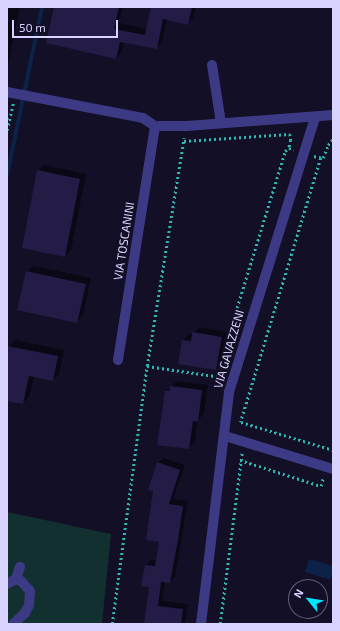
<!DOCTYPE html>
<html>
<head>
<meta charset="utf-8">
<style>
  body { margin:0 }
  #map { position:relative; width:340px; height:631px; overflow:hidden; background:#130f26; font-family:"Exo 2",sans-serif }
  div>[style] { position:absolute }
  .green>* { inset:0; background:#12302f }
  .water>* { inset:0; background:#0c2248 }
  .shadow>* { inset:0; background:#0007 }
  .stream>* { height:4px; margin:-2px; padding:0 2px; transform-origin:2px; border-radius:2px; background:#0c2248 }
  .building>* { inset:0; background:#241b47 }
  .path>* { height:2.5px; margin-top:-1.25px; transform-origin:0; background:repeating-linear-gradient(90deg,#2fb8b0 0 2px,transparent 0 5px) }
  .minor>* { height:10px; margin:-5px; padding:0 5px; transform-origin:5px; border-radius:5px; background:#3d3a85 }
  span { translate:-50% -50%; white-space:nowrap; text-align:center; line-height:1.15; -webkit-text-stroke:4px #130f26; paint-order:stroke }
  .street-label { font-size:12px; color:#d9d4ff }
  .frame { position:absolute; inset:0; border:8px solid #d9d4ff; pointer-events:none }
  .north { position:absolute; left:288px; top:579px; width:40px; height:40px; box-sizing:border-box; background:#130f26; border:1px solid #625e7d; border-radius:50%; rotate:300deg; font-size:11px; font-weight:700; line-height:16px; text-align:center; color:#d9d4ff }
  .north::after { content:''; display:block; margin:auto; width:14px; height:18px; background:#00e5ff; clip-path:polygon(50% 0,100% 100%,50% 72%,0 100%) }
  .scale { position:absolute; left:12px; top:20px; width:106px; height:18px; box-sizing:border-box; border:2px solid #d9d4ff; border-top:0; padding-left:5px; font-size:12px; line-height:14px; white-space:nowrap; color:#d9d4ff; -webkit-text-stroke:3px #130f26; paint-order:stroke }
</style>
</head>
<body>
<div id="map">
  <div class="green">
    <i style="clip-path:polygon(7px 512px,111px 534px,102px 624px,7px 624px)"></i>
  </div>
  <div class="water">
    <i style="clip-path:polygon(309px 559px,333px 566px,331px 580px,305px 572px)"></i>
  </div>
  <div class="shadow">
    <i style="clip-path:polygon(7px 7px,20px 7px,7px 69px)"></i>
    <i style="clip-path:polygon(55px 7px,123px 7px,119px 23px,147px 29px,152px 7px,196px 7px,193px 18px,187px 24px,167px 19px,162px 42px,156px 48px,124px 42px,122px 52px,116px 58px)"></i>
    <i style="clip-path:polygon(44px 165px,86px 174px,71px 250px,65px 256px,38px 171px)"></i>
    <i style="clip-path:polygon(33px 266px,91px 278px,83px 315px,77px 321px,27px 272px)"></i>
    <i style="clip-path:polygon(199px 327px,227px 332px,222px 363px,216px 369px,183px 340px,189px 334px,193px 335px)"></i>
    <i style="clip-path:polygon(15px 340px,64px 350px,59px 374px,53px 380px,34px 376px,29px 397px,23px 403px,7px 400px,7px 357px,9px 346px)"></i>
    <i style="clip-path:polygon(177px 381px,208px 385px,204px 414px,197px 421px,195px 442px,188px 448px,166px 391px)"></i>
    <i style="clip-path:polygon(163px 458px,185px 465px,173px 499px,188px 501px,175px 577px,170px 582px,165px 582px,162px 601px,188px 604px,185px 624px,145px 624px,150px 587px,146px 565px,151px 560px,157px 561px,160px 541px,158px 463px)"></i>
  </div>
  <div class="stream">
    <i style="left:7px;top:175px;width:172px;rotate:-78.2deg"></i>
  </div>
  <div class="building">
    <i style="clip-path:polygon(54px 7px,119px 7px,114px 29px,145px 35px,151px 7px,192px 7px,188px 25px,163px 19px,157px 49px,120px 42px,116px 59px,46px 43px)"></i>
    <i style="clip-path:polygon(37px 170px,80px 179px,65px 257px,22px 248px)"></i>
    <i style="clip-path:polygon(26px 271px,86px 284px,77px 323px,17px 310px)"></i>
    <i style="clip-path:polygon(192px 332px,222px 337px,216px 370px,178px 364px,182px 340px,191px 341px)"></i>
    <i style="clip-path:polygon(7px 346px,58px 356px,53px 381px,29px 376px,23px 404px,7px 401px)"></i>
    <i style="clip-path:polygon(170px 386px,202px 390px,198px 422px,193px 421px,189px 449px,157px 445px,165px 391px,169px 391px)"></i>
    <i style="clip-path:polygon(157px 462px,180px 470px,169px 504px,183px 506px,178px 540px,170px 583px,161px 582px,158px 606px,183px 609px,181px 624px,144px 624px,149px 587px,141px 586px,145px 565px,155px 566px,159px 542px,146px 540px,153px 491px,148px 490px)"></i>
  </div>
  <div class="path">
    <i style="left:7px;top:130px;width:27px;rotate:-77deg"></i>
    <i style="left:184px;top:141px;width:106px;rotate:-3.8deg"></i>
    <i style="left:290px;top:134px;width:6px;rotate:81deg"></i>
    <i style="left:291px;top:140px;width:8px;rotate:104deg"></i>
    <i style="left:289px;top:148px;width:5px;rotate:22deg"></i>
    <i style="left:314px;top:156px;width:9px;rotate:13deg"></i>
    <i style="left:323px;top:158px;width:14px;rotate:-69deg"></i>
    <i style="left:328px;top:145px;width:8px;rotate:-50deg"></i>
    <i style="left:321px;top:158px;width:276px;rotate:106.9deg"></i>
    <i style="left:241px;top:422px;width:96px;rotate:16.9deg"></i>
    <i style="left:237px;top:329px;width:6px;rotate:-162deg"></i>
    <i style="left:231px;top:327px;width:184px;rotate:-72.9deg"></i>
    <i style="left:285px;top:151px;width:5px;rotate:-37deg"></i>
    <i style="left:147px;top:366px;width:75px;rotate:8.5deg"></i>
    <i style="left:240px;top:460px;width:85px;rotate:17.8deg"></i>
    <i style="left:321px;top:486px;width:8px;rotate:-76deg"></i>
    <i style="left:112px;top:624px;width:260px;rotate:-82.3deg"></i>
    <i style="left:147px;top:366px;width:231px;rotate:-80.8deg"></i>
    <i style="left:220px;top:624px;width:173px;rotate:-82.7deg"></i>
  </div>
  <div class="minor">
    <i style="left:212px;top:65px;width:59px;rotate:81.2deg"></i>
    <i style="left:7px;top:92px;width:138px;rotate:10.8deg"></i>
    <i style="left:143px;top:118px;width:14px;rotate:34deg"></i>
    <i style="left:155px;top:126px;width:32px"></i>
    <i style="left:187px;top:126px;width:146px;rotate:-4.3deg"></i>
    <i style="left:118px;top:360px;width:237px;rotate:-81deg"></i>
    <i style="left:225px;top:436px;width:113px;rotate:17deg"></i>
    <i style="left:16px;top:579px;width:13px;rotate:-72deg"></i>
    <i style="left:7px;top:584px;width:10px;rotate:-29deg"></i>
    <i style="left:16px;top:579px;width:5px;rotate:22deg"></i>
    <i style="left:21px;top:581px;width:13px;rotate:48deg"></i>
    <i style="left:30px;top:591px;width:14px;rotate:94deg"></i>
    <i style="left:29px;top:605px;width:9px;rotate:117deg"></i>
    <i style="left:25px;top:613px;width:16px;rotate:137deg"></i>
    <i style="left:201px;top:624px;width:234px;rotate:-83.1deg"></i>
    <i style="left:229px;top:392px;width:288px;rotate:-72.6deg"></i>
  </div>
  <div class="street-label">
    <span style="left:124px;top:241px;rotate:-81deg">VIA TOSCANINI</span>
    <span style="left:229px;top:349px;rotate:-74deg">VIA GAVAZZENI</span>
  </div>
  <div class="frame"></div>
  <div class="north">N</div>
  <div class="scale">50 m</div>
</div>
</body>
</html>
